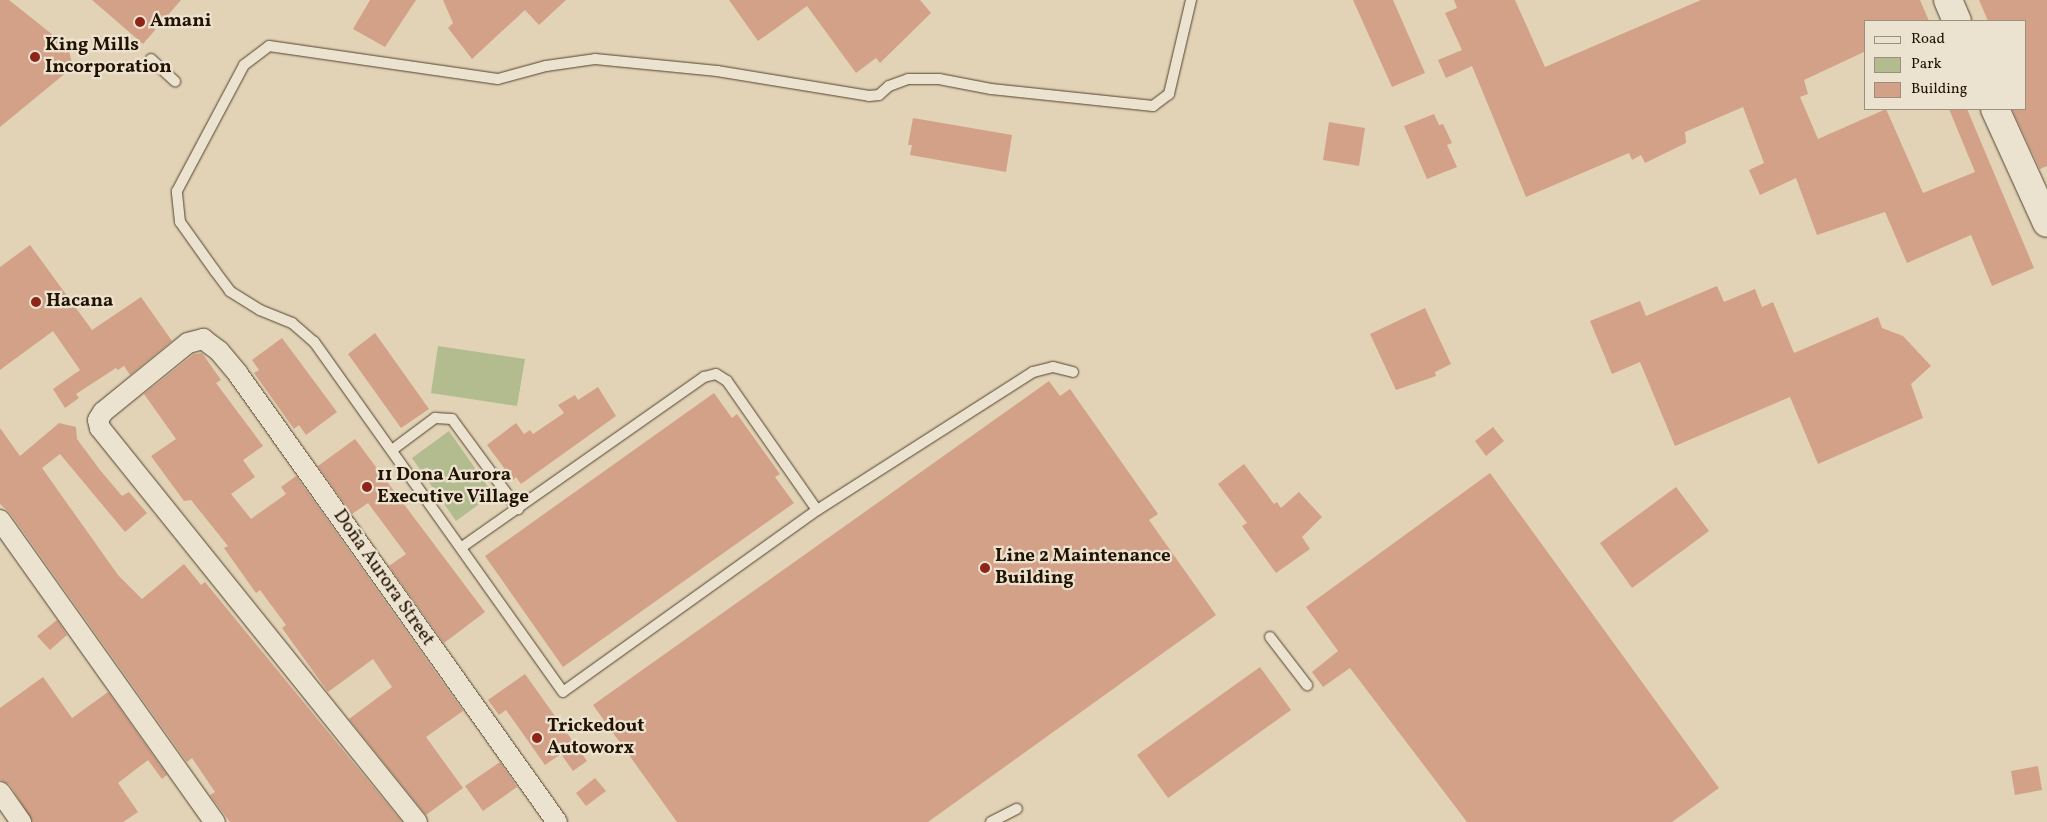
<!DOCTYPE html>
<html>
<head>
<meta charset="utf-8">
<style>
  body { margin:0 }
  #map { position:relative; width:2047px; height:822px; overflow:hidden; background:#e2d3b6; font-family:Vollkorn,serif }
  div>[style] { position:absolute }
  .green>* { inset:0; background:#b2bc8f }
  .building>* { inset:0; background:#d3a188 }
  .roads { filter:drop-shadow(0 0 1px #52422e) drop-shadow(0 0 1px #52422e) }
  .lane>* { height:10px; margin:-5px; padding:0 5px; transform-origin:5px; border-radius:5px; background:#ece2d0 }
  .street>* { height:20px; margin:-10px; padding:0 10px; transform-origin:10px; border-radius:10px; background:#ece2d0 }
  .secondary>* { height:28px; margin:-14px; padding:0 14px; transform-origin:14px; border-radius:14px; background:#ece2d0 }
  .dots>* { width:14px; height:14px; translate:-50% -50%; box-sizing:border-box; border:2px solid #ece2d0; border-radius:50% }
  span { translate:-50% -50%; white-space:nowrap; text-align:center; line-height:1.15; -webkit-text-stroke:4.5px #ece2d0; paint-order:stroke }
  .poi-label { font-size:19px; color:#221200; font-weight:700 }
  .left { translate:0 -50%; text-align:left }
  .street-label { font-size:19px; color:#221200 }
  .legend { position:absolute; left:1864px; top:20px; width:162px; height:90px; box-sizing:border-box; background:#ece2d0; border:1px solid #9b8f7d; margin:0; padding:6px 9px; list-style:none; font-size:15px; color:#221200 }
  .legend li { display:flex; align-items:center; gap:10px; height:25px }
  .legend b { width:25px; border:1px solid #9b8f7d }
</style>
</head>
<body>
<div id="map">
  <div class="green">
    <i style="clip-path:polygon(438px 346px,525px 359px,517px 406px,431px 393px)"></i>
    <i style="clip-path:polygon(449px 431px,493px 494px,456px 521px,412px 458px)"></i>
  </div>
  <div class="building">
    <i style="clip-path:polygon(0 0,9px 0,68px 47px,73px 67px,0 127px)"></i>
    <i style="clip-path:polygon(92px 0,181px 0,143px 44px)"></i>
    <i style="clip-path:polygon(370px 0,416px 0,385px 47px,353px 29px)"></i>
    <i style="clip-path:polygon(443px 0,566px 0,539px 25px,525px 10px,472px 59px,448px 28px,453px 23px)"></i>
    <i style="clip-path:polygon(729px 0,920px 0,931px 13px,880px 63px,876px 58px,856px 73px,807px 6px,758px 41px)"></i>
    <i style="clip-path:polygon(1353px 0,1393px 0,1425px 73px,1392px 87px)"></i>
    <i style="clip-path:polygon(1454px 0,1515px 0,1545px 67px,1701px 0,1920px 0,1929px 21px,1866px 21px,1866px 51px,1804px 80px,1808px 94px,1800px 97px,1818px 139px,1886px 109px,1923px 193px,1975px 172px,1949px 109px,1967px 109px,2034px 268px,1992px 286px,1971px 235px,1907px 263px,1885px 212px,1817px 235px,1796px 178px,1760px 195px,1749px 170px,1764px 163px,1743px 107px,1685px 132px,1686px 143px,1645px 163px,1641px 155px,1632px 160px,1629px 153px,1526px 197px,1472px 66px,1446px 78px,1438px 60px,1462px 50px,1445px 13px,1457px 8px)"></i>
    <i style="clip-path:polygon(1979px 0,2047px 0,2047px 166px,2040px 169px,2012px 109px,2026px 109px,2026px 21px,1988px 21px)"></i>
    <i style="clip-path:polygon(1434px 114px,1439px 125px,1443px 124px,1452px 143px,1447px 145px,1457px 167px,1427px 179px,1404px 126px)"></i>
    <i style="clip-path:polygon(913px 118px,1012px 135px,1006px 172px,910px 155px,912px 145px,908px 145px)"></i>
    <i style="clip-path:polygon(1329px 122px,1365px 128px,1359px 166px,1323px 160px)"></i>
    <i style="clip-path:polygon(30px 245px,92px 330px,141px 297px,172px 341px,130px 375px,124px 366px,118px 370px,116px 368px,76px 394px,79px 398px,65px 408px,53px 389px,80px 370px,53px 331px,0 370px,0 267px)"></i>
    <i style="clip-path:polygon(1717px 286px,1724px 302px,1755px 289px,1762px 307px,1773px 302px,1794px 353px,1878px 317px,1882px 328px,1903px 336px,1931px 366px,1911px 384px,1923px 418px,1818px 464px,1790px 397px,1675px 446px,1640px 362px,1612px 374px,1590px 321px,1640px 301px,1646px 316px)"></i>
    <i style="clip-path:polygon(1425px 308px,1451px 364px,1435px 372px,1436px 376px,1396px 390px,1370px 334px)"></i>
    <i style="clip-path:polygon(375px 333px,429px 409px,401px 428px,348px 354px)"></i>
    <i style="clip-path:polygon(282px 338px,337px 412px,306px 435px,299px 425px,294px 429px,254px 373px,259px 370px,252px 360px)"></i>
    <i style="clip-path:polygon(202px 353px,221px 380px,216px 383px,263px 446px,243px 460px,255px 477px,231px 494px,251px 519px,286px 494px,281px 487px,296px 476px,463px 711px,426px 737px,463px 788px,426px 815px,349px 719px,392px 687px,373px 659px,328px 692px,282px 628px,286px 625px,260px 590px,256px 593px,224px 548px,228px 546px,191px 500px,184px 501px,151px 456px,176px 439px,144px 394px,194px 354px)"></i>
    <i style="clip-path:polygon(1049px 381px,1060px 396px,1070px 389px,1158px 514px,1149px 520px,1216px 615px,928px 822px,677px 822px,593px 705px)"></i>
    <i style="clip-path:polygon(598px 387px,616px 416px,521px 484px,516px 477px,513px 480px,487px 445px,516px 423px,524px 434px,530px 430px,533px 434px,564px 413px,558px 405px,575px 395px,578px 400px)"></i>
    <i style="clip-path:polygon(714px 393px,732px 418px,737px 414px,780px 474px,775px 477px,794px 503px,563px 667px,485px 556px)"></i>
    <i style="clip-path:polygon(59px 423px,76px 427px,77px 439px,100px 470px,122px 496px,129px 492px,147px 513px,125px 532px,60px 454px,42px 468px,118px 575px,142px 599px,184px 564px,201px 585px,205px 582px,402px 822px,230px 822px,210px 795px,215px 792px,192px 758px,187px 762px,10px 513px,0 504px,0 428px,20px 456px)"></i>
    <i style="clip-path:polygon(1493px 427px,1504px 441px,1486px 456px,1475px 441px)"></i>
    <i style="clip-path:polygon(355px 439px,485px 612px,444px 643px,389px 566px,406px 554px,368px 503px,352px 514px,318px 466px)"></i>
    <i style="clip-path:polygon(1244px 464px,1274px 504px,1277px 502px,1281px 508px,1299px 492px,1322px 517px,1302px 537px,1310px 549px,1276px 573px,1242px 526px,1247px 523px,1218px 484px)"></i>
    <i style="clip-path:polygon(1490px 473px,1719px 788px,1672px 822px,1467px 822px,1350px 668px,1323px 687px,1312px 672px,1338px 651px,1306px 607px)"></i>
    <i style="clip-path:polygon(1676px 487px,1709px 531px,1632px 588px,1600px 543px)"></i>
    <i style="clip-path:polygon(57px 620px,67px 635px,50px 650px,37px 636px)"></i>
    <i style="clip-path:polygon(1260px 667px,1291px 710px,1168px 798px,1137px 755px)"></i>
    <i style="clip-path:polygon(525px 674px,587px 761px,573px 771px,561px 754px,545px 765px,506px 710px,499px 715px,488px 700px)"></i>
    <i style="clip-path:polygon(43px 677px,72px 718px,108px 692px,167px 775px,162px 779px,148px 760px,118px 783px,138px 812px,123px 822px,33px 822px,10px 785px,0 780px,0 708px)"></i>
    <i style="clip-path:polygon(500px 762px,517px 787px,483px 811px,465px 786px)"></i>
    <i style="clip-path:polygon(2038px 766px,2042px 790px,2015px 795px,2011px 771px)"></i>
    <i style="clip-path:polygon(595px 778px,606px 791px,586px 806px,576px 793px)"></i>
  </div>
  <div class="roads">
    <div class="lane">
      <i style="left:151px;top:59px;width:33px;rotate:43deg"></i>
      <i style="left:1073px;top:372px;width:21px;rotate:-166deg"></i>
      <i style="left:1053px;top:367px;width:21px;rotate:166deg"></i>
      <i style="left:1033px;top:372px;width:256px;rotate:147.4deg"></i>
      <i style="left:817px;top:510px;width:312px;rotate:144.4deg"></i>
      <i style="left:563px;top:692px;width:430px;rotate:-125.4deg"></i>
      <i style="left:314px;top:342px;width:29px;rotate:-139deg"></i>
      <i style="left:292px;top:323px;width:35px;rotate:-158deg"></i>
      <i style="left:260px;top:310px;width:36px;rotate:-148deg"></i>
      <i style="left:230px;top:291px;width:25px;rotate:-127deg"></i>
      <i style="left:215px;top:271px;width:60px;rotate:-125.5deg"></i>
      <i style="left:180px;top:222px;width:31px;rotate:-96deg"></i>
      <i style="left:177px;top:191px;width:143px;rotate:-62deg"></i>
      <i style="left:244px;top:65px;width:31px;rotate:-37deg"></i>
      <i style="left:269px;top:46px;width:231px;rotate:8.2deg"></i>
      <i style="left:498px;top:79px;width:50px;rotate:-15.2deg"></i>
      <i style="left:546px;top:66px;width:49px;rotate:-8.1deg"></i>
      <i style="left:595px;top:59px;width:123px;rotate:5.6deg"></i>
      <i style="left:717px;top:71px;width:154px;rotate:9.3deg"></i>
      <i style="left:869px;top:96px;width:10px;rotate:-6deg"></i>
      <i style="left:879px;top:95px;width:13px;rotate:-42deg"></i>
      <i style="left:889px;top:86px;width:20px;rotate:-20deg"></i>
      <i style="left:908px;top:79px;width:31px"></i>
      <i style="left:939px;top:79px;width:53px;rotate:10.9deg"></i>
      <i style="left:991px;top:89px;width:163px;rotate:6deg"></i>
      <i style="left:1153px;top:106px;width:20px;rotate:-37deg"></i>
      <i style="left:1169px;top:94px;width:97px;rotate:-76.8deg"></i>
      <i style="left:392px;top:450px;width:54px;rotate:-36.7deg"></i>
      <i style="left:435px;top:418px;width:17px;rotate:3deg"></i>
      <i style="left:452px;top:419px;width:112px;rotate:53.7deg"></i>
      <i style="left:462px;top:547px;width:296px;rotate:-35.1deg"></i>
      <i style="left:704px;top:377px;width:12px;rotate:-14deg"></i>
      <i style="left:716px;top:374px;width:13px;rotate:32deg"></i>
      <i style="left:727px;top:381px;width:157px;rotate:55.1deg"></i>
      <i style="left:1270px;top:637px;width:61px;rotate:52.4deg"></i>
      <i style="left:991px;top:822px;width:29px;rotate:-27deg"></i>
    </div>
    <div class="street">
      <i style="left:0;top:520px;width:371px;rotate:54.6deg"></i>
      <i style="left:0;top:792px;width:37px;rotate:55deg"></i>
      <i style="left:417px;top:822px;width:506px;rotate:-128.82deg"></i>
      <i style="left:100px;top:428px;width:8px;rotate:-104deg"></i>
      <i style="left:98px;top:420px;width:9px;rotate:-58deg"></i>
      <i style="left:103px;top:412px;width:109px;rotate:-39.1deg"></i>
      <i style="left:188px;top:343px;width:16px;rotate:-15deg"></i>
      <i style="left:203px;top:339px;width:20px;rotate:37deg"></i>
      <i style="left:219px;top:351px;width:30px;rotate:50deg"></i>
      <i style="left:238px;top:374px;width:550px;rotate:54.55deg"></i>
    </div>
    <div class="secondary">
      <i style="left:1948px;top:0;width:23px;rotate:67deg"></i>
      <i style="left:1995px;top:109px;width:125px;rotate:65.5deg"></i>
    </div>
  </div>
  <div class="dots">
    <i style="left:140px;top:22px;background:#8f2418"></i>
    <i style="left:35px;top:57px;background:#8f2418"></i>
    <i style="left:36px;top:302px;background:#8f2418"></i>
    <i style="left:367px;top:487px;background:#8f2418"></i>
    <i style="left:985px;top:568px;background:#8f2418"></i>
    <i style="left:537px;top:738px;background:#8f2418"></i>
  </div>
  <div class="poi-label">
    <span class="left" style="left:150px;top:22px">Amani</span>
    <span class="left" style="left:45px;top:57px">King Mills<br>Incorporation</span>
    <span class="left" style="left:46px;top:302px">Hacana</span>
    <span class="left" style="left:377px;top:487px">11 Dona Aurora<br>Executive Village</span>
    <span class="left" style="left:995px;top:568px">Line 2 Maintenance<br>Building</span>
    <span class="left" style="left:547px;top:738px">Trickedout<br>Autoworx</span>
  </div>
  <div class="street-label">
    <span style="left:383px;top:578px;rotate:55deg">Doña Aurora Street</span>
  </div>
  <ul class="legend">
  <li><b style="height:6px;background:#ece2d0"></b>Road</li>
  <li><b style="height:14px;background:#b2bc8f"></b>Park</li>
  <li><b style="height:14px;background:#d3a188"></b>Building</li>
  </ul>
</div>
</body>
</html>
